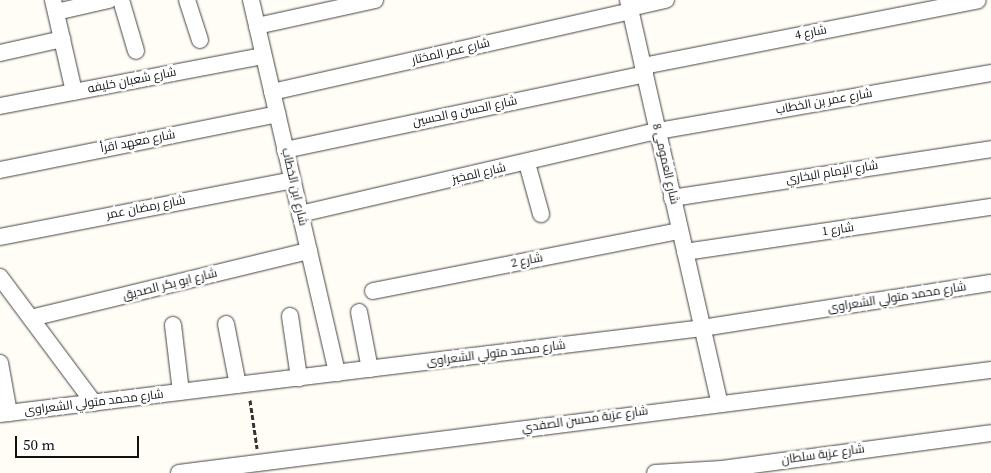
<!DOCTYPE html>
<html>
<head>
<meta charset="utf-8">
<style>
  body { margin:0 }
  #map { position:relative; width:991px; height:473px; overflow:hidden; background:#fffdf5; font-family:"Source Serif 4",Cairo,serif }
  div>[style] { position:absolute }
  .path>* { height:3px; margin-top:-1.5px; transform-origin:0; background:repeating-linear-gradient(90deg,#333 0 5px,transparent 0 7.5px) }
  .roads { filter:drop-shadow(0 0 1px #444) drop-shadow(0 0 1px #444) }
  .street>* { height:16px; margin:-8px; padding:0 8px; transform-origin:8px; border-radius:8px; background:#fff }
  span { translate:-50% -50%; white-space:nowrap; text-align:center; line-height:1.15; -webkit-text-stroke:5px #fff; paint-order:stroke }
  .street-label { font-size:12px; color:#111 }
  .scale { position:absolute; left:15px; top:436px; width:124px; height:22px; box-sizing:border-box; border:2px solid #111; border-top:0; padding-left:6px; font-size:15px; line-height:18px; white-space:nowrap; color:#111; -webkit-text-stroke:4px #fff; paint-order:stroke }
</style>
</head>
<body>
<div id="map">
  <div class="path">
    <i style="left:250px;top:400px;width:49px;rotate:81.7deg"></i>
  </div>
  <div class="roads">
    <div class="street">
      <i style="left:53px;top:0;width:94px;rotate:77.1deg"></i>
      <i style="left:121px;top:0;width:53px;rotate:73.6deg"></i>
      <i style="left:187px;top:0;width:42px;rotate:72deg"></i>
      <i style="left:251px;top:0;width:383px;rotate:77deg"></i>
      <i style="left:628px;top:0;width:412px;rotate:77.2deg"></i>
      <i style="left:630px;top:8px;width:37px;rotate:-13deg"></i>
      <i style="left:56px;top:12px;width:54px;rotate:-12.8deg"></i>
      <i style="left:257px;top:26px;width:121px;rotate:-12.4deg"></i>
      <i style="left:0;top:53px;width:64px;rotate:-12.7deg"></i>
      <i style="left:643px;top:66px;width:341px;rotate:-11.1deg"></i>
      <i style="left:272px;top:92px;width:367px;rotate:-12.7deg"></i>
      <i style="left:0;top:106px;width:268px;rotate:-10.8deg"></i>
      <i style="left:285px;top:150px;width:368px;rotate:-11.9deg"></i>
      <i style="left:527px;top:163px;width:53px;rotate:74.6deg"></i>
      <i style="left:0;top:170px;width:283px;rotate:-11.4deg"></i>
      <i style="left:672px;top:198px;width:323px;rotate:-8.7deg"></i>
      <i style="left:300px;top:214px;width:367px;rotate:-13.1deg"></i>
      <i style="left:658px;top:131px;width:338px;rotate:-9.9deg"></i>
      <i style="left:0;top:237px;width:298px;rotate:-11deg"></i>
      <i style="left:685px;top:252px;width:309px;rotate:-8.4deg"></i>
      <i style="left:0;top:277px;width:157px;rotate:53.3deg"></i>
      <i style="left:373px;top:291px;width:313px;rotate:-11.1deg"></i>
      <i style="left:359px;top:312px;width:58px;rotate:79.1deg"></i>
      <i style="left:290px;top:316px;width:63px;rotate:81.7deg"></i>
      <i style="left:31px;top:318px;width:286px;rotate:-13.6deg"></i>
      <i style="left:226px;top:324px;width:62px;rotate:78.9deg"></i>
      <i style="left:173px;top:325px;width:67px;rotate:83.2deg"></i>
      <i style="left:0;top:363px;width:51px;rotate:79.8deg"></i>
      <i style="left:0;top:414px;width:707px;rotate:-6.98deg"></i>
      <i style="left:702px;top:328px;width:292px;rotate:-8.9deg"></i>
      <i style="left:179px;top:473px;width:819px;rotate:-7.23deg"></i>
      <i style="left:655px;top:473px;width:67px;rotate:-3.4deg"></i>
      <i style="left:722px;top:469px;width:271px;rotate:-7.6deg"></i>
    </div>
  </div>
  <div class="street-label">
    <span style="left:811px;top:33px;rotate:-11deg">شارع 4</span>
    <span style="left:451px;top:52px;rotate:-13deg">شارع عمر المختار</span>
    <span style="left:132px;top:81px;rotate:-11deg">شارع شعبان خليفه</span>
    <span style="left:824px;top:102px;rotate:-10deg">شارع عمر بن الخطاب</span>
    <span style="left:465px;top:112px;rotate:-12deg">شارع الحسن و الحسين</span>
    <span style="left:138px;top:142px;rotate:-11deg">شارع معهد اقرأ</span>
    <span style="left:665px;top:164px;rotate:77deg">شارع العمومى 8</span>
    <span style="left:832px;top:173px;rotate:-9deg">شارع الإمام البخاري</span>
    <span style="left:479px;top:174px;rotate:-13deg">شارع المخبز</span>
    <span style="left:294px;top:187px;rotate:77deg">شارع ابن الخطاب</span>
    <span style="left:146px;top:208px;rotate:-11deg">شارع رمضان عمر</span>
    <span style="left:838px;top:230px;rotate:-8deg">شارع 1</span>
    <span style="left:527px;top:261px;rotate:-11deg">شارع 2</span>
    <span style="left:170px;top:285px;rotate:-14deg">شارع ابو بكر الصديق</span>
    <span style="left:897px;top:298px;rotate:-9deg">شارع محمد متولي الشعراوى</span>
    <span style="left:496px;top:354px;rotate:-7deg">شارع محمد متولي الشعراوى</span>
    <span style="left:94px;top:403px;rotate:-7deg">شارع محمد متولي الشعراوى</span>
    <span style="left:585px;top:420px;rotate:-8deg">شارع عزبة محسن الصفدي</span>
    <span style="left:823px;top:455px;rotate:-8deg">شارع عزبة سلطان</span>
  </div>
  <div class="scale">50 m</div>
</div>
</body>
</html>
